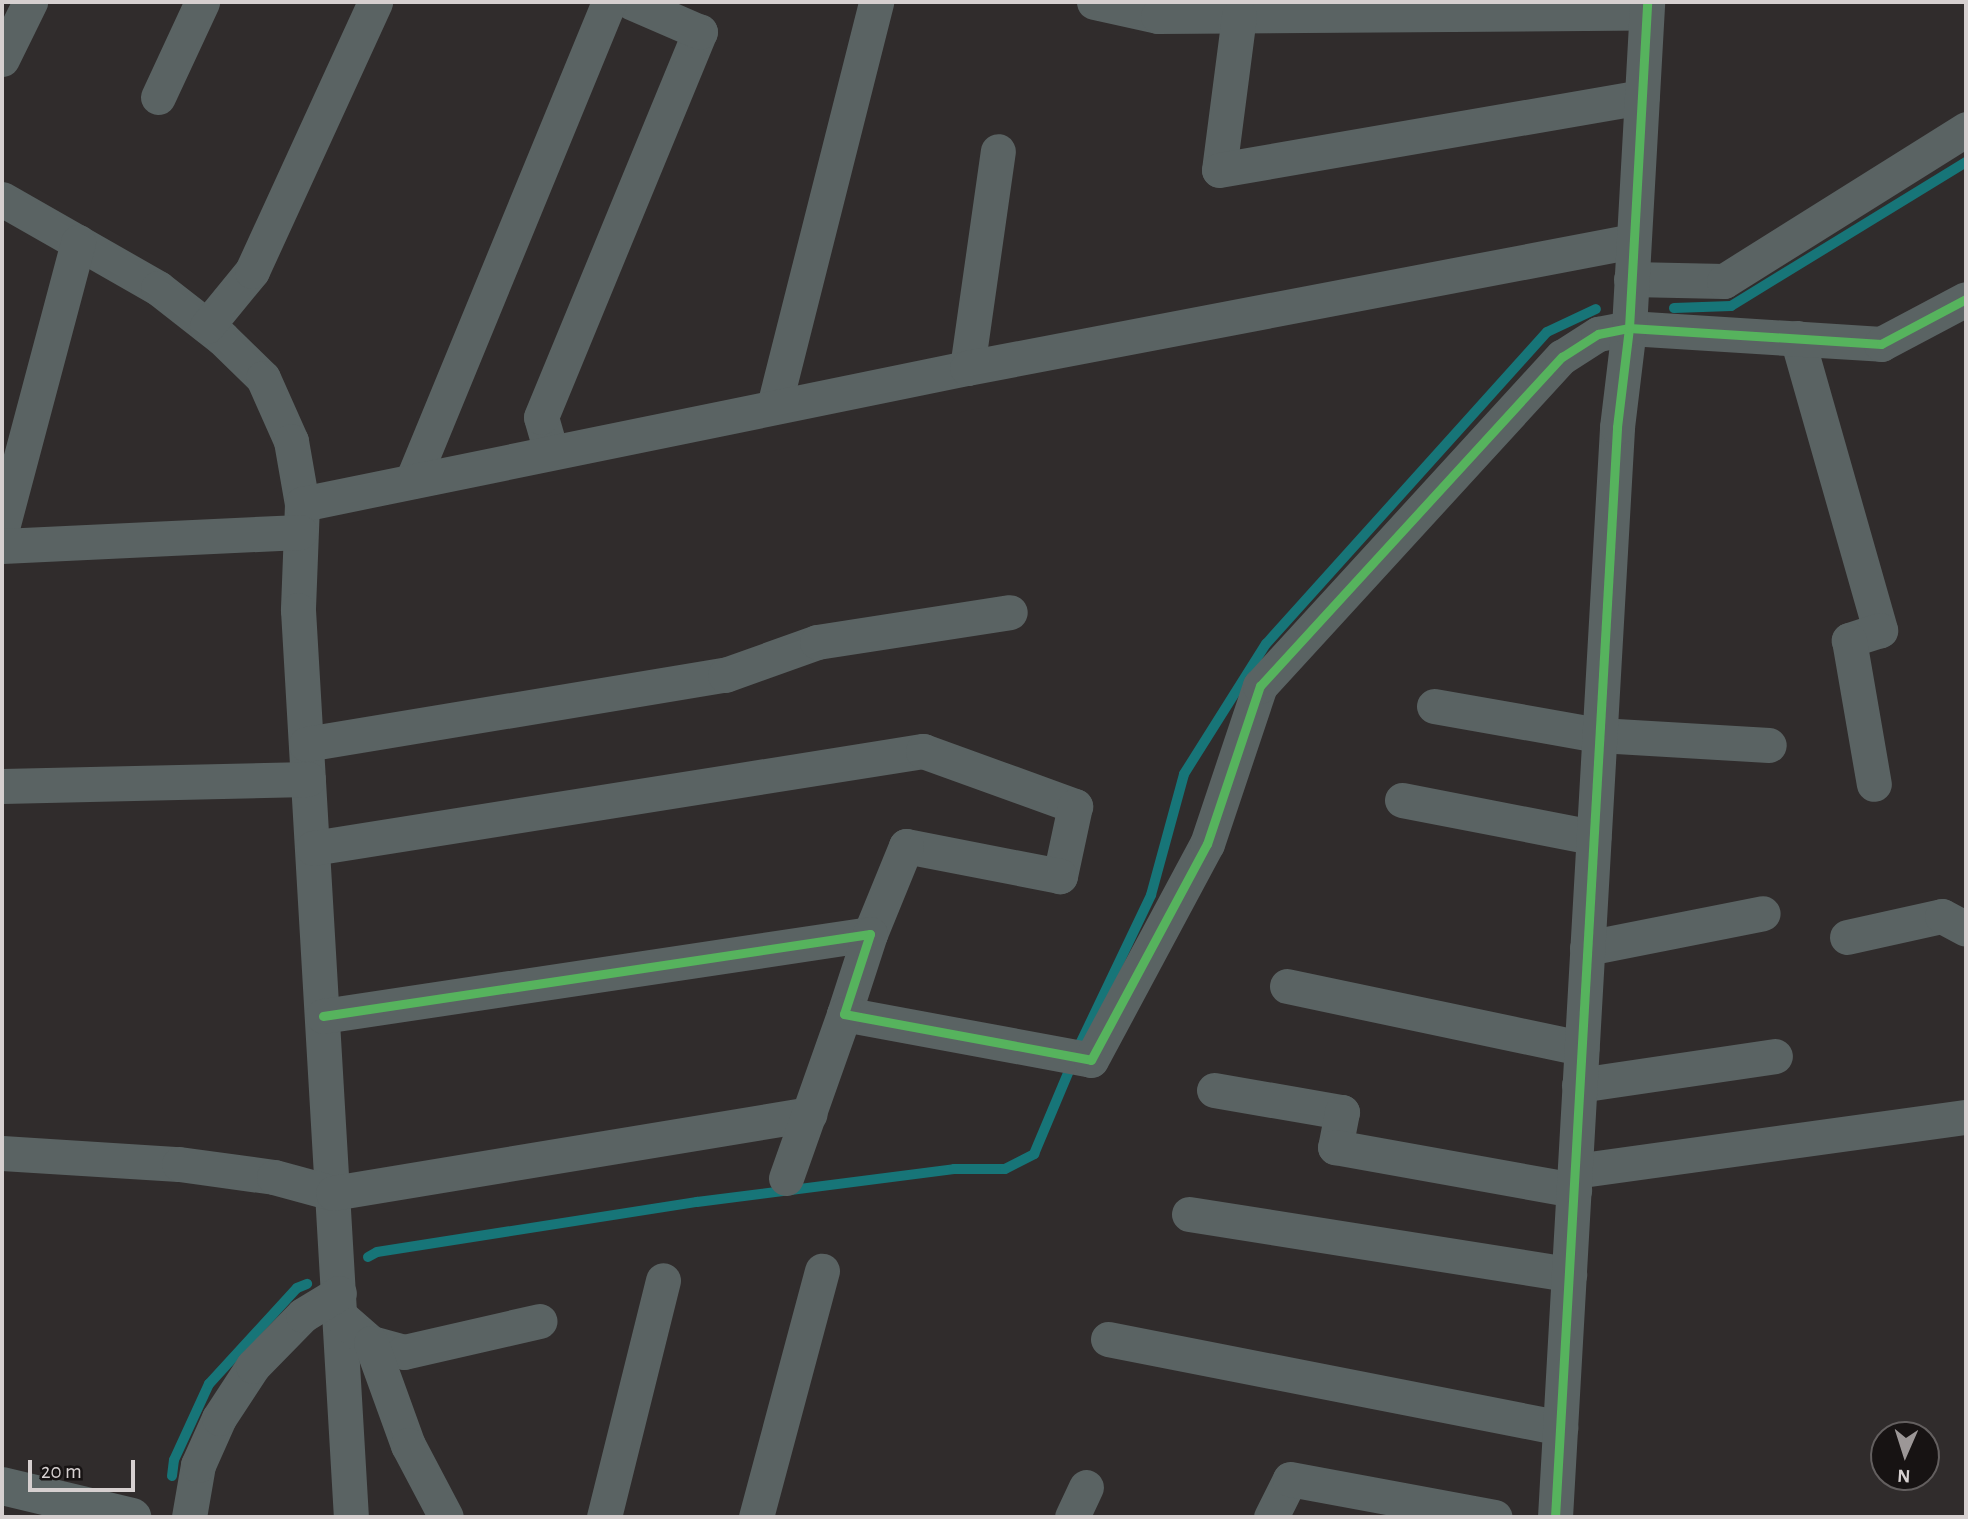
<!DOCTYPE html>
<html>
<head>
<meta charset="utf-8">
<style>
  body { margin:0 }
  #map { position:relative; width:1968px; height:1519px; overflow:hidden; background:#302c2c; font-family:"Alegreya Sans",sans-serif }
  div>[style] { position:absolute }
  .stream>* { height:10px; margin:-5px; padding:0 5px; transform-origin:5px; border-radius:5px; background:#177578 }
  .street>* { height:35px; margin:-17.5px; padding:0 17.5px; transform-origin:17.5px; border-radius:17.5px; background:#5a6363 }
  .secondary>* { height:38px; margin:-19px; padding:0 19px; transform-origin:19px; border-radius:19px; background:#5b6565 }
  .cycleway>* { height:9px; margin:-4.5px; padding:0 4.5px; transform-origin:4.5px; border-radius:4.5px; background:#56b35d }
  span { translate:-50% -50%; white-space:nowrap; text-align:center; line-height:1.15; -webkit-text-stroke:7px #171313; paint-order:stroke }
  .frame { position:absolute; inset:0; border:4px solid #d6d0d0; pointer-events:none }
  .north { position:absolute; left:1870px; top:1421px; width:70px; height:70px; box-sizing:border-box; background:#171313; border:2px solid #635f5f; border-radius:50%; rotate:183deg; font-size:19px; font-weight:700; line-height:28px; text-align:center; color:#d6d0d0 }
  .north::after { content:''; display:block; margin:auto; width:24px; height:32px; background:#9c9797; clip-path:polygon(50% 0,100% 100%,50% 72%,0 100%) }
  .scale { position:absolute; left:28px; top:1460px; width:107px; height:32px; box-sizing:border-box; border:4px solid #d6d0d0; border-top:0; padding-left:9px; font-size:21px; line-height:24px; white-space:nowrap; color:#d6d0d0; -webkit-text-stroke:5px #171313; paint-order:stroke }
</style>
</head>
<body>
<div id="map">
  <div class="stream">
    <i style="left:1674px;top:308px;width:57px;rotate:-2deg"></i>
    <i style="left:1731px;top:306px;width:276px;rotate:-31.5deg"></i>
    <i style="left:368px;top:1257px;width:10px;rotate:-29deg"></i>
    <i style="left:377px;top:1252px;width:324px;rotate:-8.9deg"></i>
    <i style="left:697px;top:1202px;width:259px;rotate:-7.3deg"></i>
    <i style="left:954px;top:1169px;width:51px"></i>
    <i style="left:1005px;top:1169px;width:33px;rotate:-27deg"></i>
    <i style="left:1034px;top:1154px;width:121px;rotate:-67.2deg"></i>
    <i style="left:1081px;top:1042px;width:163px;rotate:-64.5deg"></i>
    <i style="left:1151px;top:895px;width:125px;rotate:-74.7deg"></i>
    <i style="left:1184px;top:774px;width:154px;rotate:-57.8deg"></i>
    <i style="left:1266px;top:644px;width:420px;rotate:-48deg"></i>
    <i style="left:1547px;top:332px;width:54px;rotate:-25.1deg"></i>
    <i style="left:172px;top:1476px;width:16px;rotate:-83deg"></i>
    <i style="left:174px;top:1460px;width:84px;rotate:-65.3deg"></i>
    <i style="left:209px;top:1384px;width:130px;rotate:-47.5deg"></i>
    <i style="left:297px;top:1288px;width:11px;rotate:-22deg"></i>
  </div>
  <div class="street">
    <i style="left:1094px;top:2px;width:66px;rotate:12.3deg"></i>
    <i style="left:1158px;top:16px;width:488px;rotate:-0.4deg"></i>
    <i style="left:1239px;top:16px;width:155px;rotate:97.4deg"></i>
    <i style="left:1219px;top:170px;width:429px;rotate:-9.8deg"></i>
    <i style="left:2px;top:59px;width:64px;rotate:-63.8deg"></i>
    <i style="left:158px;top:97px;width:105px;rotate:-65.1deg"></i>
    <i style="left:2px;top:199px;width:180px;rotate:29.7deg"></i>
    <i style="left:158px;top:288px;width:81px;rotate:38deg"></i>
    <i style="left:222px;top:338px;width:57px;rotate:44.3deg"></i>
    <i style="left:263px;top:378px;width:69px;rotate:66deg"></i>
    <i style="left:291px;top:441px;width:64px;rotate:80.1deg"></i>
    <i style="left:302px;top:504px;width:106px;rotate:92.2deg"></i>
    <i style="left:298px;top:610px;width:909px;rotate:86.66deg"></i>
    <i style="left:1631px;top:279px;width:93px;rotate:1.2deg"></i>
    <i style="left:1724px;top:281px;width:286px;rotate:-32.1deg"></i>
    <i style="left:207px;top:326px;width:71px;rotate:-50.7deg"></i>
    <i style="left:252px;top:271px;width:296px;rotate:-65.4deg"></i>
    <i style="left:1797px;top:338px;width:304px;rotate:74.1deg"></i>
    <i style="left:1880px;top:630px;width:33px;rotate:162deg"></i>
    <i style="left:1849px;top:640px;width:146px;rotate:80.2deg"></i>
    <i style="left:967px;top:368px;width:219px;rotate:-81.9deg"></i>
    <i style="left:774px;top:406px;width:417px;rotate:-75.8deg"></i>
    <i style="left:551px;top:452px;width:36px;rotate:-106deg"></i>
    <i style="left:541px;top:417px;width:417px;rotate:-67.6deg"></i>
    <i style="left:700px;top:32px;width:75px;rotate:-156.5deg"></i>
    <i style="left:412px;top:481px;width:518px;rotate:-67.64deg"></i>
    <i style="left:302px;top:504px;width:679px;rotate:-11.56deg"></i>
    <i style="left:967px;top:368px;width:678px;rotate:-10.8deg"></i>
    <i style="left:2px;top:528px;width:296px;rotate:-75.1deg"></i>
    <i style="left:2px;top:546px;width:298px;rotate:-2.7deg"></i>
    <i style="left:1434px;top:706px;width:168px;rotate:10deg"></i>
    <i style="left:1599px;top:735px;width:170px;rotate:3.4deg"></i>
    <i style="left:306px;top:744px;width:425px;rotate:-9.4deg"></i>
    <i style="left:725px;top:675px;width:98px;rotate:-19.7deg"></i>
    <i style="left:817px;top:642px;width:195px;rotate:-8.8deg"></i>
    <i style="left:2px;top:786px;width:306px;rotate:-1.3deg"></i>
    <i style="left:1402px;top:800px;width:195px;rotate:11deg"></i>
    <i style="left:313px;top:848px;width:618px;rotate:-9.04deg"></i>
    <i style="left:923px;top:751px;width:162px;rotate:19.9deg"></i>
    <i style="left:1075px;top:806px;width:72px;rotate:102.1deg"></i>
    <i style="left:1060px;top:876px;width:157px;rotate:-169deg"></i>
    <i style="left:906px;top:846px;width:95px;rotate:112.2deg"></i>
    <i style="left:1847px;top:937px;width:97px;rotate:-12.5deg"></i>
    <i style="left:1942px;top:916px;width:27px;rotate:28deg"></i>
    <i style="left:1587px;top:948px;width:179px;rotate:-11.2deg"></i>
    <i style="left:1287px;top:986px;width:301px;rotate:11.9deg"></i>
    <i style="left:323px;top:1016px;width:553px;rotate:-8.53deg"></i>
    <i style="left:870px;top:934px;width:84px;rotate:108deg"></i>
    <i style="left:844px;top:1014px;width:251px;rotate:10.5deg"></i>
    <i style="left:1091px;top:1060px;width:245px;rotate:-61.8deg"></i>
    <i style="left:1207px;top:844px;width:167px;rotate:-71.5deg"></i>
    <i style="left:1260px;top:686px;width:447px;rotate:-47.5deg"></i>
    <i style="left:1562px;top:357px;width:43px;rotate:-32.6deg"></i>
    <i style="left:1598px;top:334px;width:32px;rotate:-11deg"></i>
    <i style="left:1629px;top:328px;width:253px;rotate:3.6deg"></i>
    <i style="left:1881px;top:344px;width:96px;rotate:-27.9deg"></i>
    <i style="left:1579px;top:1085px;width:198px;rotate:-8.4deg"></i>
    <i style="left:1214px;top:1090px;width:130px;rotate:9.8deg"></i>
    <i style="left:1342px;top:1112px;width:36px;rotate:101deg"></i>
    <i style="left:1335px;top:1147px;width:243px;rotate:10.2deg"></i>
    <i style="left:2px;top:1153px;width:177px;rotate:3.6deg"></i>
    <i style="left:179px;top:1164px;width:96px;rotate:7.8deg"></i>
    <i style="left:274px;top:1177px;width:61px;rotate:15.2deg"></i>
    <i style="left:333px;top:1193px;width:483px;rotate:-9.4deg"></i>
    <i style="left:1575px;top:1171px;width:395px;rotate:-7.9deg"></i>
    <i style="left:786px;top:1178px;width:174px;rotate:-70.5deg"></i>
    <i style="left:1189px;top:1214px;width:385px;rotate:9deg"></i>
    <i style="left:340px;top:1316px;width:41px;rotate:41.1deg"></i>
    <i style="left:371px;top:1343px;width:34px;rotate:15deg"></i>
    <i style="left:404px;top:1352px;width:139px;rotate:-12.9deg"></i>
    <i style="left:1108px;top:1339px;width:461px;rotate:11.1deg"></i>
    <i style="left:371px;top:1343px;width:109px;rotate:70.1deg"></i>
    <i style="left:408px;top:1445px;width:81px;rotate:62.2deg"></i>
    <i style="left:189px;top:1517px;width:53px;rotate:-80.2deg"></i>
    <i style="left:198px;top:1465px;width:51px;rotate:-65.9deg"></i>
    <i style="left:219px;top:1418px;width:62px;rotate:-56.8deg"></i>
    <i style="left:253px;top:1366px;width:71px;rotate:-45.6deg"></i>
    <i style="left:303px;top:1315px;width:42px;rotate:-31.4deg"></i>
    <i style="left:604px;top:1517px;width:244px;rotate:-76deg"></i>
    <i style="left:756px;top:1517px;width:255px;rotate:-75deg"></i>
    <i style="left:1072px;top:1517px;width:33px;rotate:-65deg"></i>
    <i style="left:1271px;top:1517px;width:42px;rotate:-63.4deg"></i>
    <i style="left:1290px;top:1479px;width:208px;rotate:10.5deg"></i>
    <i style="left:1555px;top:1517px;width:1092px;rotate:-86.74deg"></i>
    <i style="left:1617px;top:427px;width:100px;rotate:-83.1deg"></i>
    <i style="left:1629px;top:328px;width:326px;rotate:-86.8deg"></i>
  </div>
  <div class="secondary">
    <i style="left:2px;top:1486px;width:134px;rotate:13.4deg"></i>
  </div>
  <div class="cycleway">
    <i style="left:323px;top:1016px;width:553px;rotate:-8.53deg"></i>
    <i style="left:870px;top:934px;width:84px;rotate:108deg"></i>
    <i style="left:844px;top:1014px;width:251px;rotate:10.5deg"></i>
    <i style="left:1091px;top:1060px;width:245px;rotate:-61.8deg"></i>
    <i style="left:1207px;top:844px;width:167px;rotate:-71.5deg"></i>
    <i style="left:1260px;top:686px;width:447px;rotate:-47.5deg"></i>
    <i style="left:1562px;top:357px;width:43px;rotate:-32.6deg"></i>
    <i style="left:1598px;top:334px;width:32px;rotate:-11deg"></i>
    <i style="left:1629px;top:328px;width:253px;rotate:3.6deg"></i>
    <i style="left:1881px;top:344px;width:96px;rotate:-27.9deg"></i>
    <i style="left:1555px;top:1517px;width:1092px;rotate:-86.74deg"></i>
    <i style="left:1617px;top:427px;width:100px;rotate:-83.1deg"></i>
    <i style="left:1629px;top:328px;width:326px;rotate:-86.8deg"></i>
  </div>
  <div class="frame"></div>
  <div class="north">N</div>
  <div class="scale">20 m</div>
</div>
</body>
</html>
